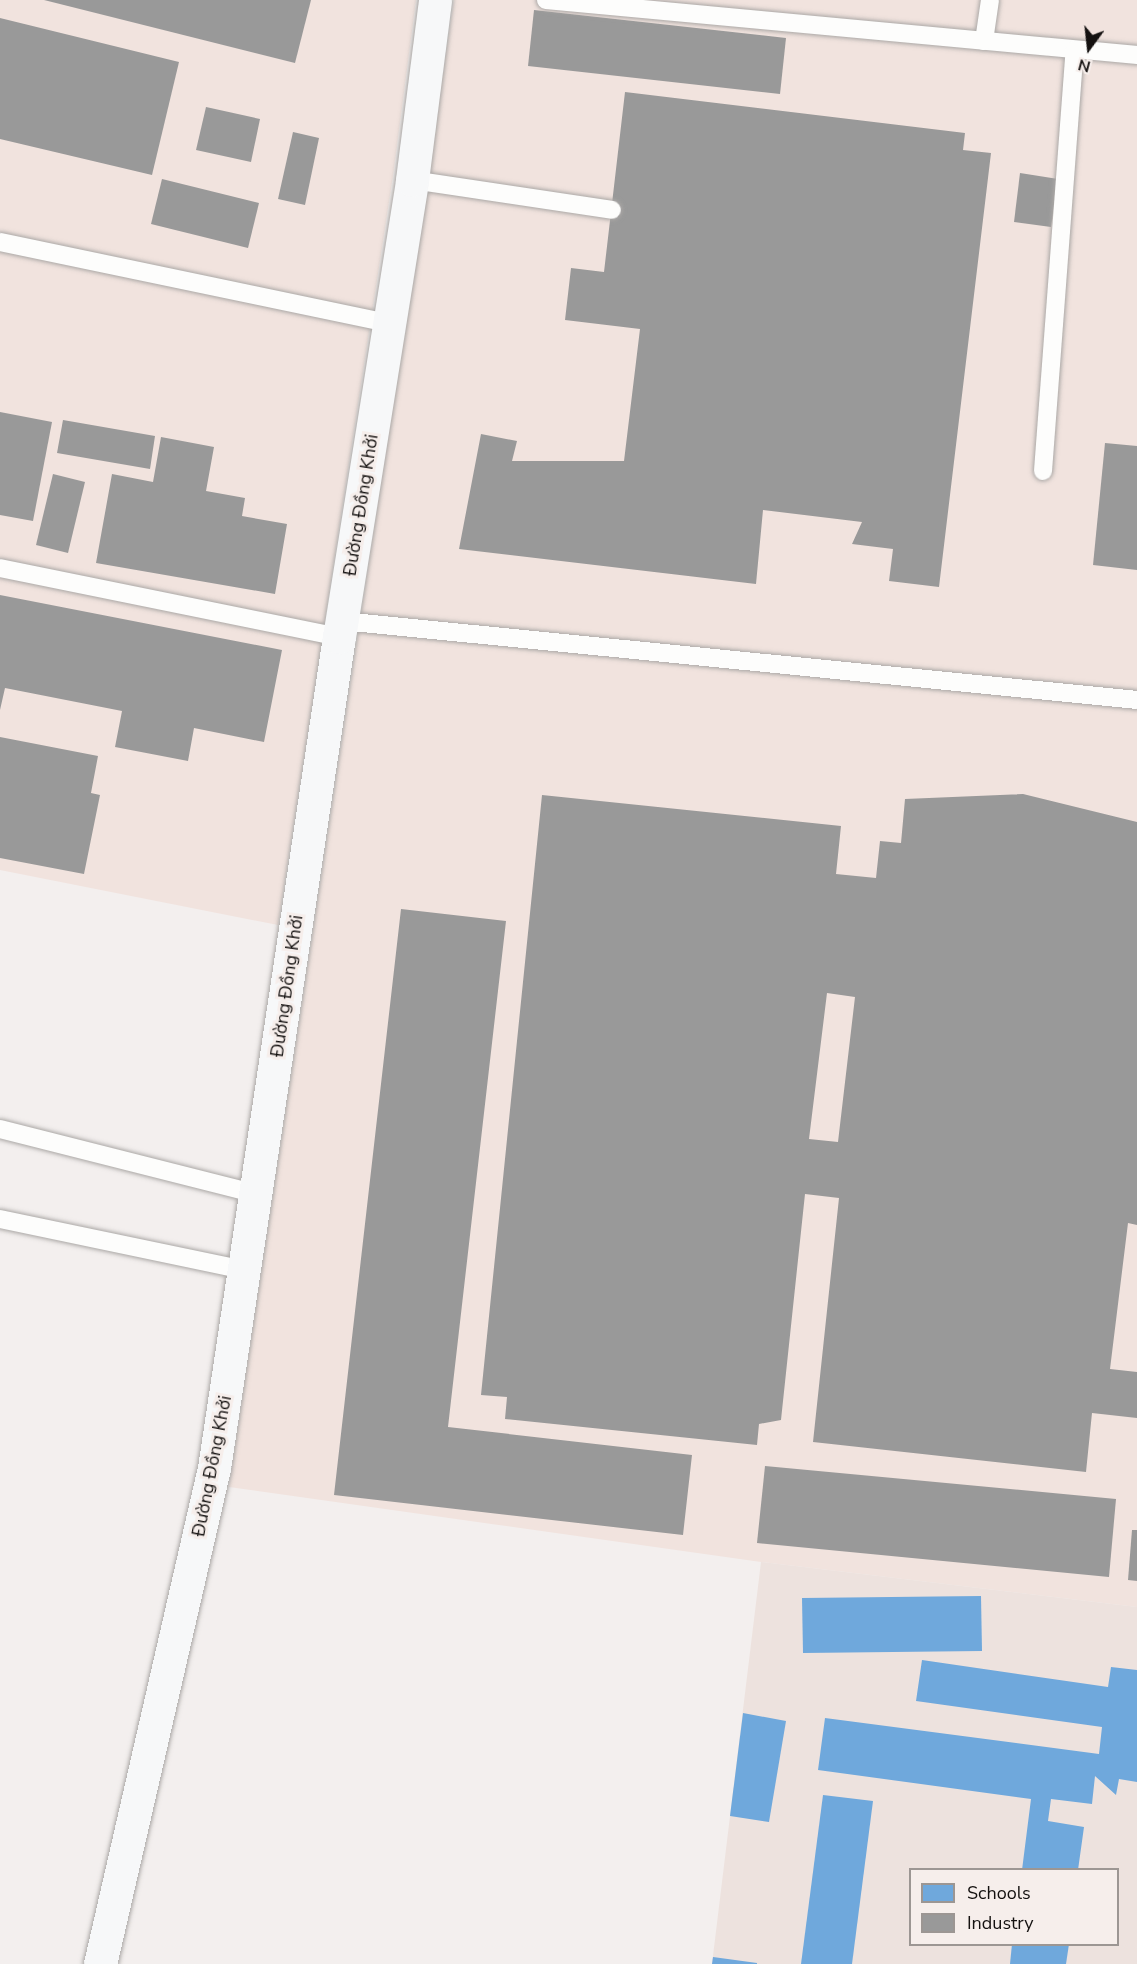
<!DOCTYPE html>
<html>
<head>
<meta charset="utf-8">
<style>
  body { margin:0 }
  #map { position:relative; width:1137px; height:1964px; overflow:hidden; background:#f3efee; font-family:"Nunito Sans",sans-serif }
  div>[style] { position:absolute }
  .industrial>* { inset:0; background:#f1e3de }
  .built>* { inset:0; background:#ede2de }
  .schools>* { inset:0; background:#6fa8dc }
  .industry>* { inset:0; background:#999 }
  .roads { filter:drop-shadow(0 0 2px #aba8a6) drop-shadow(0 0 2px #aba8a6) }
  .service>* { height:18px; margin:-9px; padding:0 9px; transform-origin:9px; border-radius:9px; background:#fdfdfc }
  .secondary>* { height:33px; margin:-16.5px; padding:0 16.5px; transform-origin:16.5px; border-radius:16.5px; background:#f7f8f9 }
  span { translate:-50% -50%; white-space:nowrap; text-align:center; line-height:1.15; -webkit-text-stroke:6px #f6eeeb; paint-order:stroke }
  .street-label { font-size:18px; color:#141110 }
  .legend { position:absolute; left:909px; top:1868px; width:210px; height:78px; box-sizing:border-box; background:#f6eeeb; border:2px solid #9c9693; margin:0; padding:8px 10px; list-style:none; font-size:18px; color:#141110 }
  .legend li { display:flex; align-items:center; gap:12px; height:30px }
  .legend b { width:30px; border:2px solid #9c9693 }
  .north { position:absolute; left:1059px; top:18px; width:60px; height:60px; -webkit-text-stroke:4px #f6eeeb; paint-order:stroke; rotate:195deg; font-size:16px; font-weight:700; line-height:24px; text-align:center; color:#141110 }
  .north::after { content:''; display:block; margin:auto; width:21px; height:27px; background:#141110; clip-path:polygon(50% 0,100% 100%,50% 72%,0 100%) }
</style>
</head>
<body>
<div id="map">
  <div class="industrial">
    <i style="clip-path:polygon(0 0,416px 0,393px 176px,278px 925px,0 870px)"></i>
    <i style="clip-path:polygon(454px 0,1137px 0,1137px 1607px,761px 1562px,229px 1487px)"></i>
  </div>
  <div class="built">
    <i style="clip-path:polygon(evenodd,761px 1562px,1137px 1607px,1137px 1964px,712px 1964px,761px 1562px,910px 1870px,1118px 1870px,1118px 1944px,910px 1944px,910px 1870px)"></i>
  </div>
  <div class="schools">
    <i style="clip-path:polygon(981px 1596px,982px 1651px,803px 1653px,802px 1598px)"></i>
    <i style="clip-path:polygon(922px 1660px,1108px 1687px,1111px 1667px,1137px 1670px,1137px 1782px,1119px 1779px,1116px 1795px,1095px 1776px,1092px 1804px,1051px 1799px,1048px 1821px,1084px 1827px,1078px 1870px,1022px 1870px,1031px 1799px,818px 1770px,825px 1718px,1099px 1754px,1102px 1727px,916px 1701px)"></i>
    <i style="clip-path:polygon(743px 1713px,786px 1721px,769px 1822px,730px 1816px)"></i>
    <i style="clip-path:polygon(823px 1795px,873px 1801px,852px 1964px,801px 1964px)"></i>
    <i style="clip-path:polygon(1012px 1944px,1069px 1944px,1066px 1964px,1010px 1964px)"></i>
    <i style="clip-path:polygon(713px 1957px,757px 1963px,757px 1964px,712px 1964px)"></i>
  </div>
  <div class="industry">
    <i style="clip-path:polygon(44px 0,311px 0,295px 63px)"></i>
    <i style="clip-path:polygon(534px 10px,786px 38px,780px 94px,528px 66px)"></i>
    <i style="clip-path:polygon(0 18px,179px 62px,152px 175px,0 139px)"></i>
    <i style="clip-path:polygon(625px 92px,965px 133px,963px 150px,991px 153px,939px 587px,889px 581px,893px 549px,852px 544px,862px 522px,763px 510px,756px 584px,459px 549px,481px 434px,517px 441px,512px 461px,624px 461px,640px 329px,565px 320px,571px 268px,604px 272px)"></i>
    <i style="clip-path:polygon(206px 107px,260px 119px,251px 162px,196px 150px)"></i>
    <i style="clip-path:polygon(293px 132px,319px 138px,305px 205px,278px 199px)"></i>
    <i style="clip-path:polygon(1020px 173px,1058px 179px,1051px 227px,1014px 222px)"></i>
    <i style="clip-path:polygon(162px 179px,259px 203px,248px 248px,151px 224px)"></i>
    <i style="clip-path:polygon(0 412px,52px 422px,33px 521px,0 515px)"></i>
    <i style="clip-path:polygon(63px 420px,155px 436px,150px 469px,57px 453px)"></i>
    <i style="clip-path:polygon(161px 437px,214px 447px,206px 491px,245px 498px,242px 516px,287px 524px,275px 594px,96px 563px,112px 474px,153px 482px)"></i>
    <i style="clip-path:polygon(1105px 443px,1137px 446px,1137px 570px,1093px 565px)"></i>
    <i style="clip-path:polygon(53px 474px,85px 482px,68px 553px,36px 545px)"></i>
    <i style="clip-path:polygon(0 595px,282px 650px,264px 742px,194px 728px,188px 761px,115px 747px,122px 711px,5px 688px,0 710px)"></i>
    <i style="clip-path:polygon(0 737px,98px 756px,91px 793px,100px 795px,84px 874px,0 858px)"></i>
    <i style="clip-path:polygon(evenodd,1023px 794px,1137px 822px,1137px 1225px,1128px 1223px,1110px 1369px,1137px 1372px,1137px 1418px,1092px 1413px,1086px 1472px,813px 1442px,839px 1198px,805px 1194px,781px 1420px,759px 1424px,757px 1445px,505px 1419px,507px 1397px,481px 1395px,542px 795px,841px 826px,836px 874px,876px 878px,880px 841px,901px 843px,905px 799px,1023px 794px,827px 993px,855px 997px,838px 1142px,809px 1139px,827px 993px)"></i>
    <i style="clip-path:polygon(401px 909px,506px 921px,448px 1427px,692px 1455px,683px 1535px,334px 1495px)"></i>
    <i style="clip-path:polygon(765px 1466px,1116px 1499px,1109px 1577px,757px 1543px)"></i>
    <i style="clip-path:polygon(1132px 1530px,1137px 1530px,1137px 1581px,1128px 1580px)"></i>
  </div>
  <div class="roads">
    <div class="service">
      <i style="left:546px;top:0;width:594px;rotate:5.32deg"></i>
      <i style="left:984px;top:41px;width:41px;rotate:-81.7deg"></i>
      <i style="left:412px;top:180px;width:202px;rotate:8.5deg"></i>
      <i style="left:0;top:242px;width:397px;rotate:11.8deg"></i>
      <i style="left:1043px;top:471px;width:422px;rotate:-85.7deg"></i>
      <i style="left:0;top:568px;width:346px;rotate:11.5deg"></i>
      <i style="left:342px;top:621px;width:799px;rotate:5.67deg"></i>
      <i style="left:0;top:1129px;width:264px;rotate:14.2deg"></i>
      <i style="left:0;top:1219px;width:249px;rotate:11.8deg"></i>
    </div>
    <div class="secondary">
      <i style="left:100px;top:1964px;width:509px;rotate:-77.06deg"></i>
      <i style="left:214px;top:1468px;width:840px;rotate:-81.45deg"></i>
      <i style="left:339px;top:637px;width:463px;rotate:-80.9deg"></i>
      <i style="left:412px;top:180px;width:181px;rotate:-82.7deg"></i>
    </div>
  </div>
  <div class="street-label">
    <span style="left:361px;top:505px;rotate:-81deg">Đường Đồng Khởi</span>
    <span style="left:287px;top:986px;rotate:-82deg">Đường Đồng Khởi</span>
    <span style="left:212px;top:1466px;rotate:-79deg">Đường Đồng Khởi</span>
  </div>
  <ul class="legend">
  <li><b style="height:16px;background:#6fa8dc"></b>Schools</li>
  <li><b style="height:16px;background:#999"></b>Industry</li>
  </ul>
  <div class="north">N</div>
</div>
</body>
</html>
